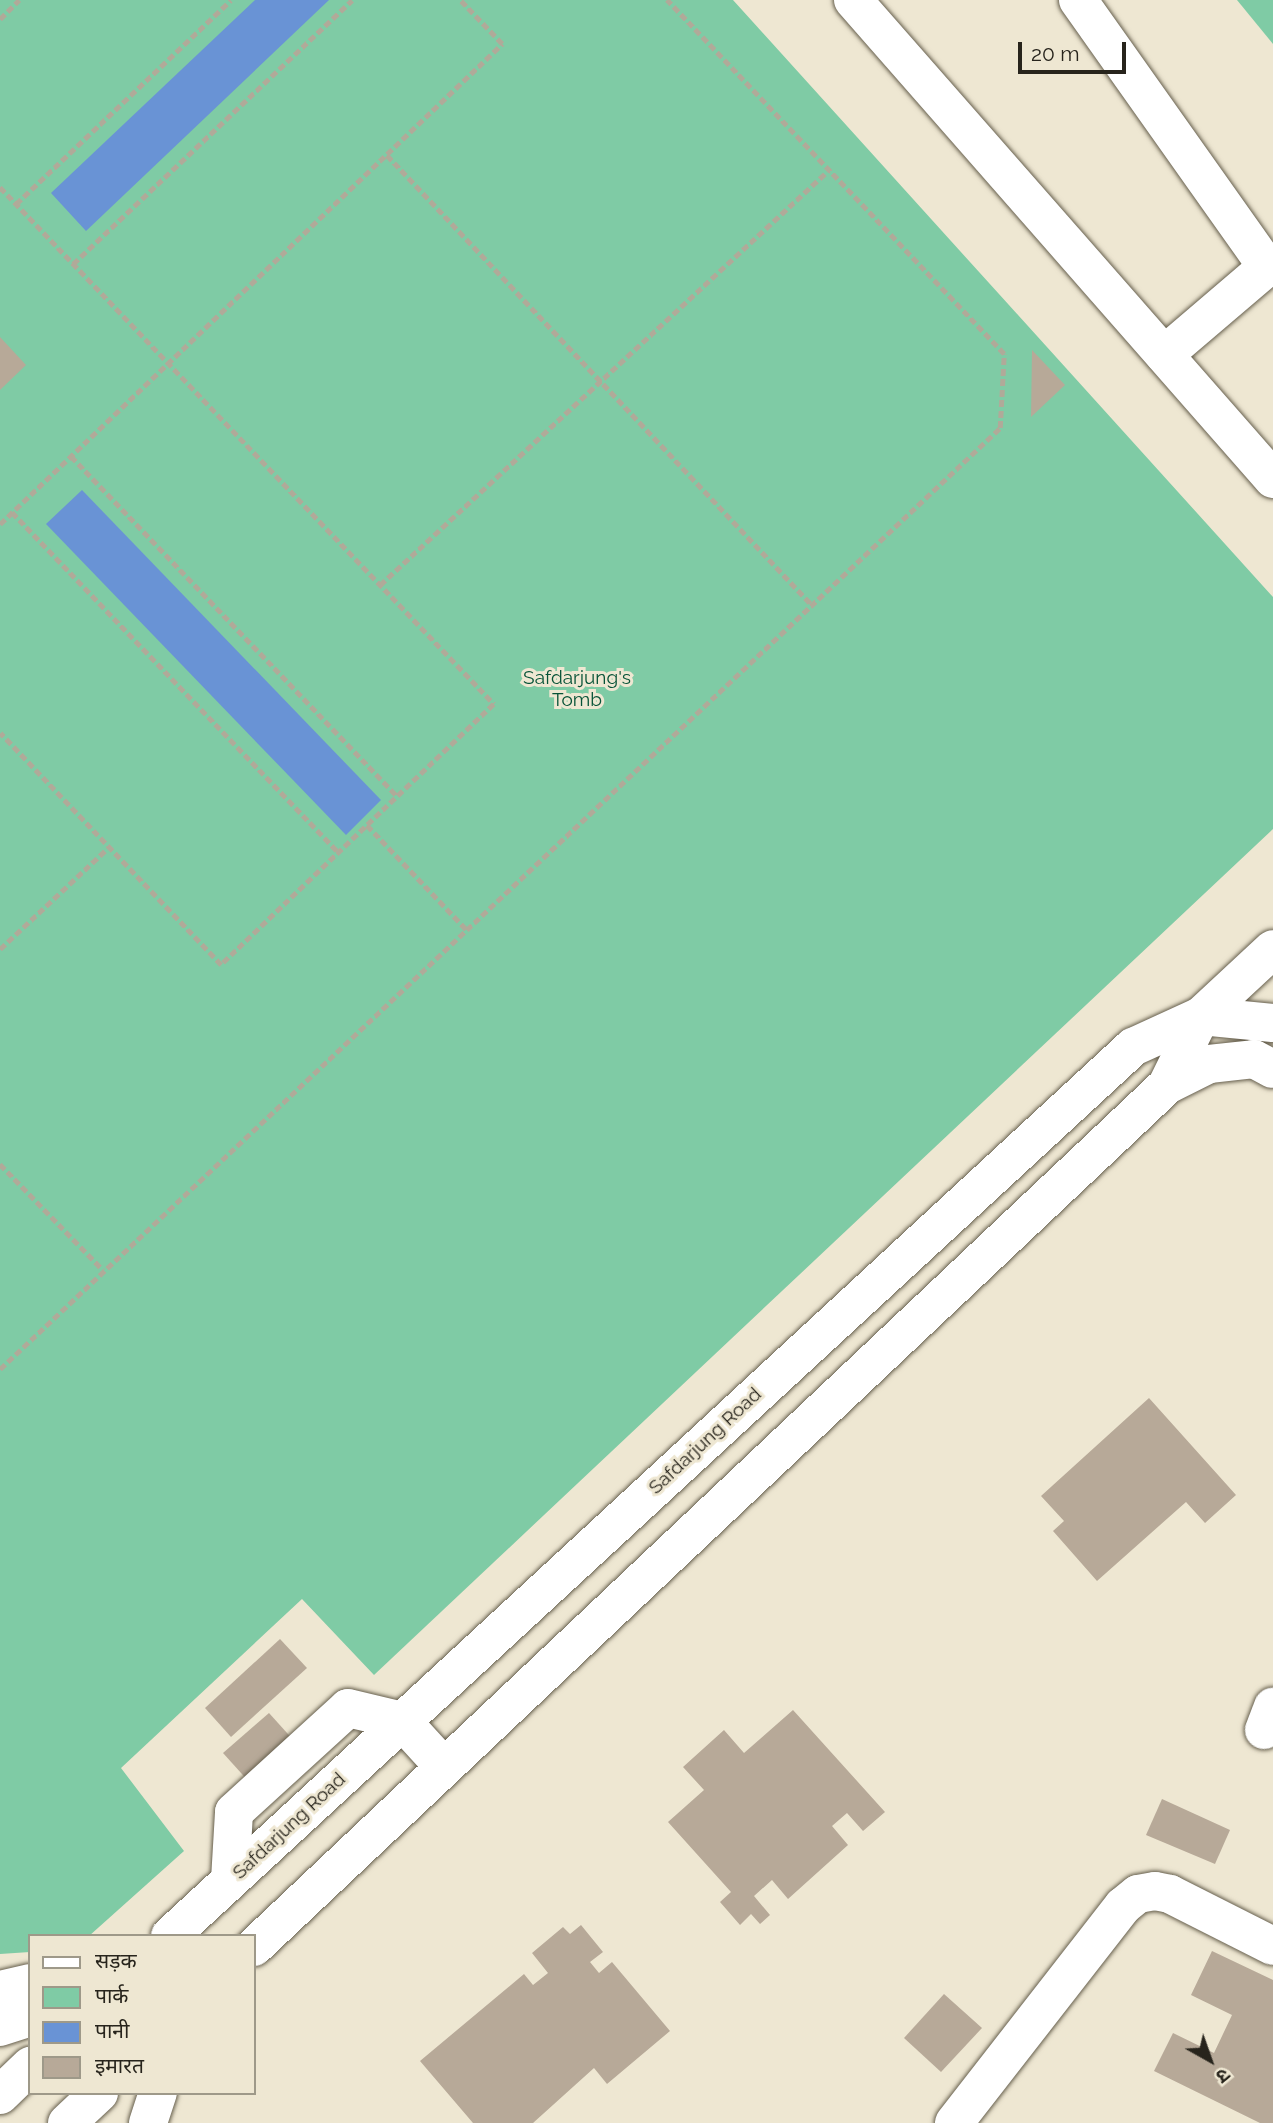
<!DOCTYPE html>
<html>
<head>
<meta charset="utf-8">
<style>
  body { margin:0 }
  #map { position:relative; width:1273px; height:2123px; overflow:hidden; background:#eee7d2; font-family:Raleway,"Noto Sans Devanagari",sans-serif }
  div>[style] { position:absolute }
  .green>* { inset:0; background:#7fcba5 }
  .water>* { inset:0; background:#6993d5 }
  .building>* { inset:0; background:#b7a998 }
  .path>* { height:4.5px; margin-top:-2.25px; transform-origin:0; background:repeating-linear-gradient(90deg,#b0aa99 0 7px,transparent 0 10.5px) }
  .roads { filter:drop-shadow(0 0 2px #665f4d) drop-shadow(0 0 2px #665f4d) }
  .minor>* { height:38px; margin:-19px; padding:0 19px; transform-origin:19px; border-radius:19px; background:#fff }
  .major>* { height:38px; margin:-19px; padding:0 19px; transform-origin:19px; border-radius:19px; background:#fff }
  span { translate:-50% -50%; white-space:nowrap; text-align:center; line-height:1.15; -webkit-text-stroke:6px #eee7d2; paint-order:stroke }
  .park-label { font-size:19px; color:#065337 }
  .street-label { font-size:19px; color:#27241c }
  .legend { position:absolute; left:28px; top:1934px; width:228px; height:161px; box-sizing:border-box; background:#eee7d2; border:2px solid #9e9989; margin:0; padding:9px 12px; list-style:none; font-size:21px; color:#27241c }
  .legend li { display:flex; align-items:center; gap:14px; height:35px }
  .legend b { width:35px; border:2px solid #9e9989 }
  .north { position:absolute; left:1175px; top:2025px; width:70px; height:70px; -webkit-text-stroke:5px #eee7d2; paint-order:stroke; rotate:140deg; font-size:19px; font-weight:700; line-height:28px; text-align:center; color:#27241c }
  .north::after { content:''; display:block; margin:auto; width:24px; height:32px; background:#27241c; clip-path:polygon(50% 0,100% 100%,50% 72%,0 100%) }
  .scale { position:absolute; left:1018px; top:42px; width:108px; height:32px; box-sizing:border-box; border:4px solid #27241c; border-top:0; padding-left:9px; font-size:21px; line-height:24px; white-space:nowrap; color:#27241c; -webkit-text-stroke:5px #eee7d2; paint-order:stroke }
</style>
</head>
<body>
<div id="map">
  <div class="green">
    <i style="clip-path:polygon(0 0,733px 0,1273px 597px,1273px 829px,374px 1675px,302px 1599px,121px 1768px,184px 1851px,89px 1936px,30px 1936px,30px 1952px,0 1954px)"></i>
    <i style="clip-path:polygon(1237px 0,1273px 0,1273px 44px)"></i>
  </div>
  <div class="water">
    <i style="clip-path:polygon(255px 0,329px 0,86px 231px,51px 193px)"></i>
    <i style="clip-path:polygon(82px 490px,381px 800px,346px 835px,46px 524px)"></i>
  </div>
  <div class="building">
    <i style="clip-path:polygon(0 337px,26px 365px,0 390px)"></i>
    <i style="clip-path:polygon(1032px 350px,1065px 385px,1031px 417px)"></i>
    <i style="clip-path:polygon(1149px 1398px,1236px 1495px,1205px 1523px,1186px 1502px,1097px 1581px,1053px 1531px,1064px 1521px,1041px 1496px)"></i>
    <i style="clip-path:polygon(280px 1639px,307px 1668px,231px 1737px,205px 1708px)"></i>
    <i style="clip-path:polygon(793px 1710px,885px 1812px,863px 1831px,847px 1813px,832px 1826px,848px 1845px,788px 1899px,772px 1880px,754px 1896px,770px 1915px,760px 1924px,751px 1914px,740px 1925px,720px 1902px,731px 1892px,668px 1822px,704px 1790px,683px 1767px,724px 1730px,744px 1753px)"></i>
    <i style="clip-path:polygon(269px 1713px,306px 1754px,260px 1794px,223px 1753px)"></i>
    <i style="clip-path:polygon(1162px 1799px,1230px 1830px,1215px 1864px,1146px 1835px)"></i>
    <i style="clip-path:polygon(581px 1925px,603px 1952px,590px 1962px,599px 1973px,612px 1962px,670px 2031px,607px 2084px,594px 2068px,533px 2123px,473px 2123px,420px 2061px,524px 1974px,533px 1985px,548px 1973px,532px 1953px,563px 1927px,570px 1934px)"></i>
    <i style="clip-path:polygon(1212px 1951px,1273px 1980px,1273px 2123px,1260px 2123px,1154px 2071px,1173px 2033px,1214px 2053px,1232px 2015px,1191px 1995px)"></i>
    <i style="clip-path:polygon(944px 1994px,982px 2028px,941px 2072px,904px 2038px)"></i>
  </div>
  <div class="path">
    <i style="left:0;top:19px;width:27px;rotate:-45deg"></i>
    <i style="left:387px;top:155px;width:619px;rotate:46.64deg"></i>
    <i style="left:0;top:187px;width:715px;rotate:46.3deg"></i>
    <i style="left:494px;top:704px;width:378px;rotate:136.3deg"></i>
    <i style="left:221px;top:965px;width:320px;rotate:-133.6deg"></i>
    <i style="left:16px;top:204px;width:296px;rotate:-43.5deg"></i>
    <i style="left:73px;top:264px;width:384px;rotate:-43.4deg"></i>
    <i style="left:71px;top:456px;width:471px;rotate:46.2deg"></i>
    <i style="left:12px;top:512px;width:472px;rotate:46.2deg"></i>
    <i style="left:0;top:524px;width:695px;rotate:-43.72deg"></i>
    <i style="left:502px;top:44px;width:61px;rotate:-133.7deg"></i>
    <i style="left:380px;top:585px;width:611px;rotate:-42.75deg"></i>
    <i style="left:367px;top:825px;width:144px;rotate:46.4deg"></i>
    <i style="left:0;top:949px;width:149px;rotate:-43.1deg"></i>
    <i style="left:0;top:1164px;width:148px;rotate:45.8deg"></i>
    <i style="left:0;top:1369px;width:1373px;rotate:-43.26deg"></i>
    <i style="left:1000px;top:428px;width:74px;rotate:-86.9deg"></i>
    <i style="left:1004px;top:354px;width:489px;rotate:-133.6deg"></i>
  </div>
  <div class="roads">
    <div class="minor">
      <i style="left:853px;top:0;width:637px;rotate:48.75deg"></i>
      <i style="left:1078px;top:0;width:327px;rotate:54.7deg"></i>
      <i style="left:1267px;top:267px;width:135px;rotate:139.5deg"></i>
      <i style="left:1167px;top:1085px;width:77px;rotate:-63.8deg"></i>
      <i style="left:1201px;top:1016px;width:98px;rotate:-42.9deg"></i>
      <i style="left:1264px;top:1730px;width:25px;rotate:-69deg"></i>
      <i style="left:230px;top:1880px;width:68px;rotate:-86.6deg"></i>
      <i style="left:234px;top:1812px;width:154px;rotate:-42.4deg"></i>
      <i style="left:348px;top:1708px;width:56px;rotate:13.5deg"></i>
      <i style="left:0;top:1990px;width:31px;rotate:-13deg"></i>
      <i style="left:954px;top:2123px;width:275px;rotate:-52.1deg"></i>
      <i style="left:1123px;top:1906px;width:19px;rotate:-39deg"></i>
      <i style="left:1138px;top:1894px;width:17px;rotate:-10deg"></i>
      <i style="left:1155px;top:1891px;width:15px;rotate:11deg"></i>
      <i style="left:1170px;top:1894px;width:115px;rotate:26.8deg"></i>
    </div>
    <div class="major">
      <i style="left:402px;top:1721px;width:62px;rotate:47.6deg"></i>
      <i style="left:170px;top:1936px;width:1311px;rotate:-42.71deg"></i>
      <i style="left:1133px;top:1047px;width:75px;rotate:-24.5deg"></i>
      <i style="left:1201px;top:1016px;width:72px;rotate:5.6deg"></i>
      <i style="left:254px;top:1947px;width:1256px;rotate:-43.35deg"></i>
      <i style="left:1167px;top:1085px;width:47px;rotate:-26.6deg"></i>
      <i style="left:1209px;top:1064px;width:45px;rotate:-6.3deg"></i>
      <i style="left:1254px;top:1059px;width:21px;rotate:28deg"></i>
      <i style="left:0;top:2027px;width:32px;rotate:-18deg"></i>
      <i style="left:0;top:2095px;width:42px;rotate:-44deg"></i>
      <i style="left:67px;top:2123px;width:44px;rotate:-43.2deg"></i>
      <i style="left:148px;top:2123px;width:32px;rotate:-72deg"></i>
    </div>
  </div>
  <div class="park-label">
    <span style="left:577px;top:689px">Safdarjung's<br>Tomb</span>
  </div>
  <div class="street-label">
    <span style="left:705px;top:1441px;rotate:-43deg">Safdarjung Road</span>
    <span style="left:289px;top:1826px;rotate:-43deg">Safdarjung Road</span>
  </div>
  <ul class="legend">
  <li><b style="height:9px;background:#fff"></b>सड़क</li>
  <li><b style="height:19px;background:#7fcba5"></b>पार्क</li>
  <li><b style="height:19px;background:#6993d5"></b>पानी</li>
  <li><b style="height:19px;background:#b7a998"></b>इमारत</li>
  </ul>
  <div class="north">उ</div>
  <div class="scale">20 m</div>
</div>
</body>
</html>
